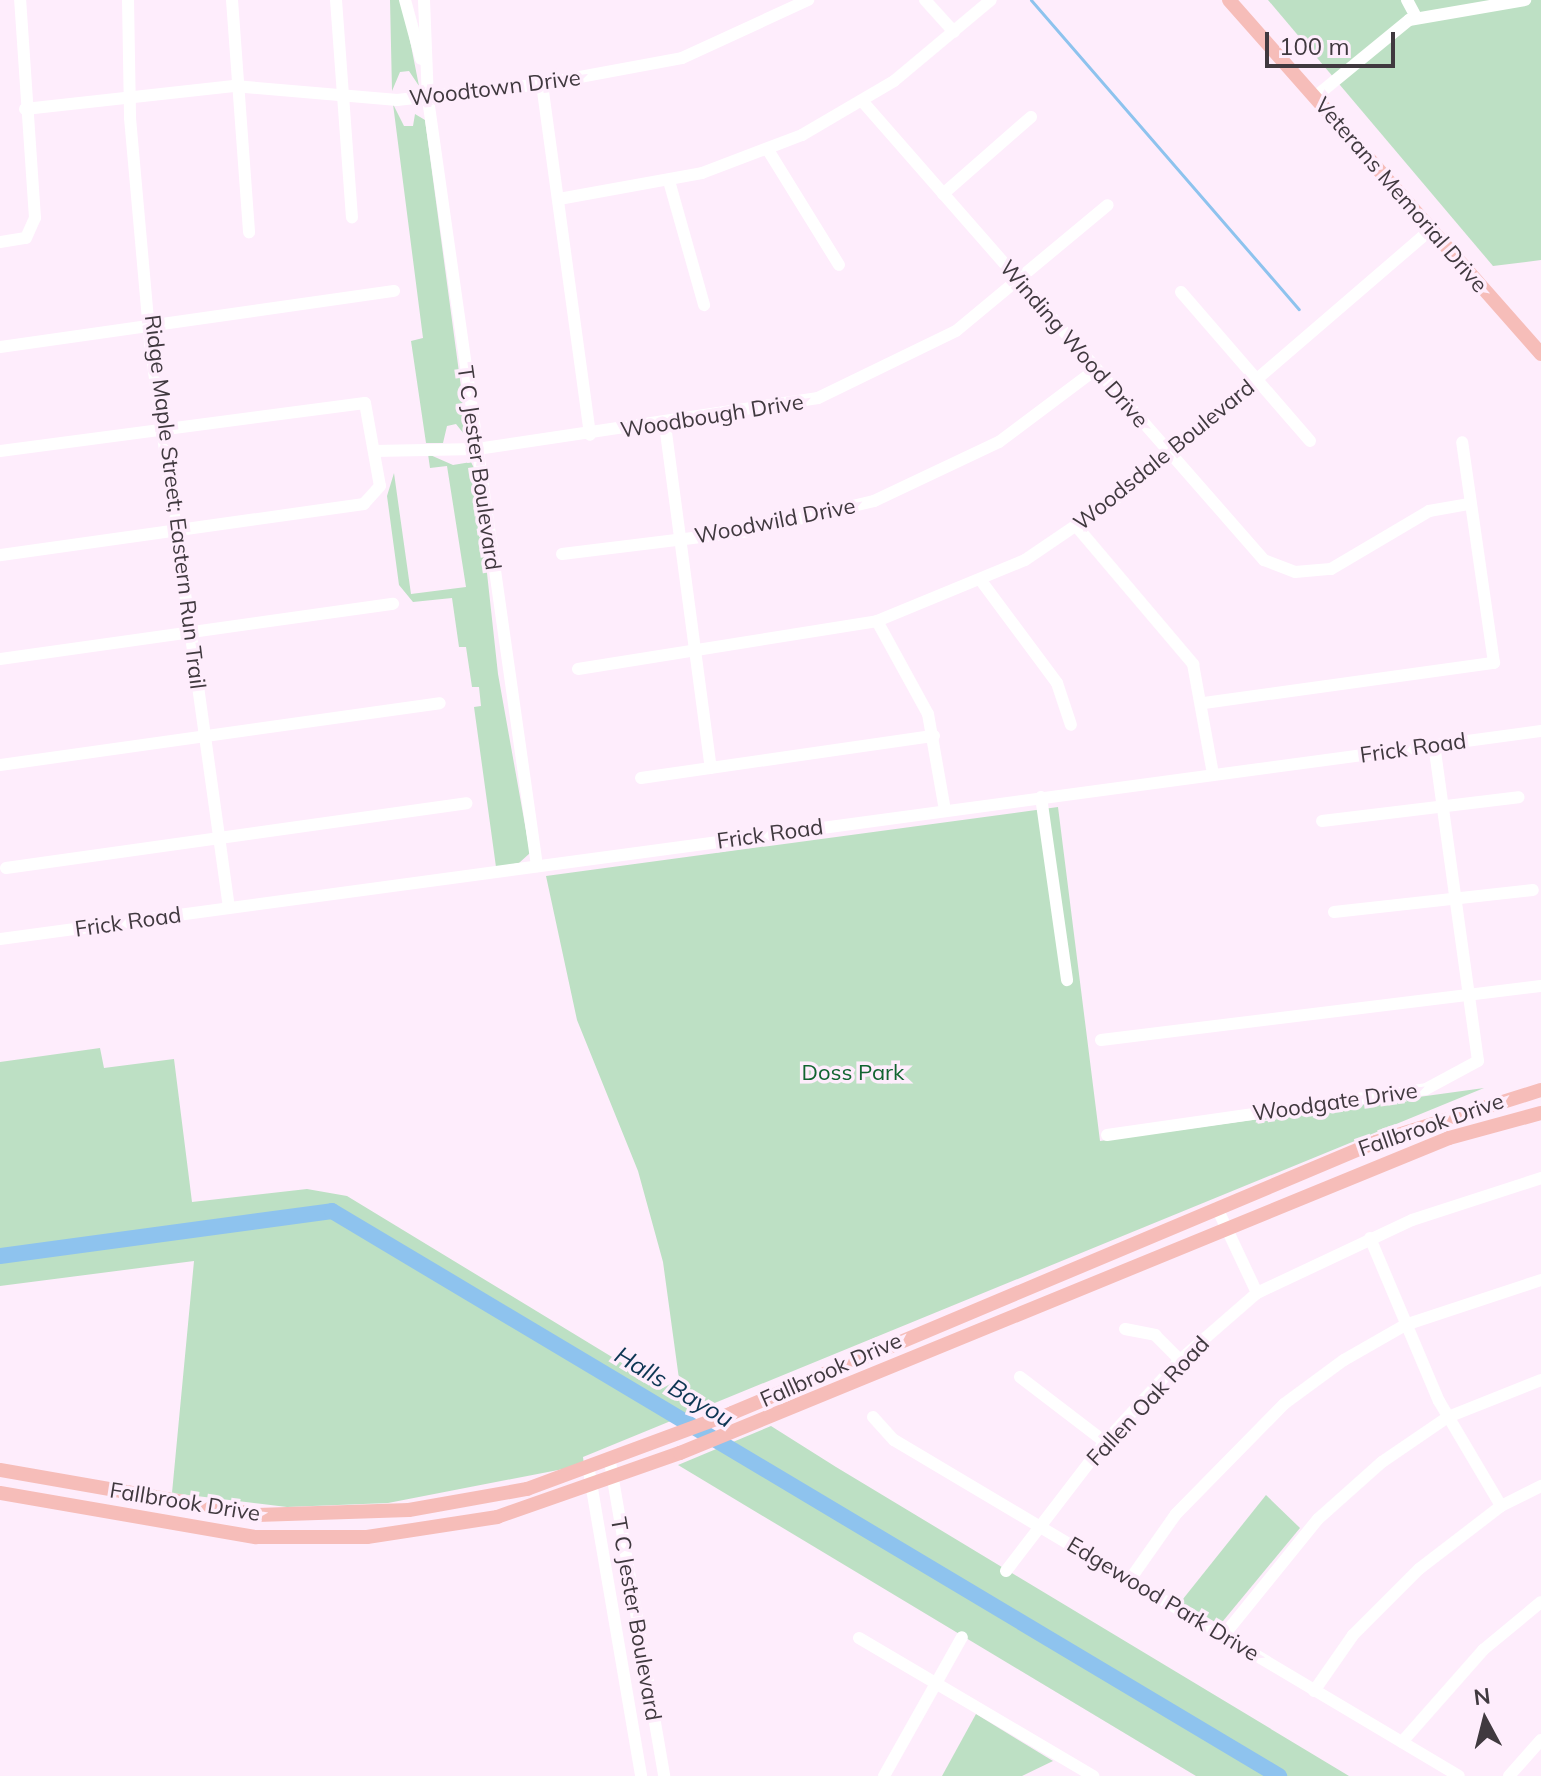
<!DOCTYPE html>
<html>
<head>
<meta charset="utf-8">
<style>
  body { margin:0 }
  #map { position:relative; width:1541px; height:1776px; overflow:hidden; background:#feedfc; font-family:Mulish,sans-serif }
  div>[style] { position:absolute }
  .green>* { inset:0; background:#bde0c4 }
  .stream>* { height:3px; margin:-1.5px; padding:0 1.5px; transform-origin:1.5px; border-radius:1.5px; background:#8ec3ee }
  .river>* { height:16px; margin:-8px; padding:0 8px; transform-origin:8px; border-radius:8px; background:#8ec3ee }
  .minor>* { height:12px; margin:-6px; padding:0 6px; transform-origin:6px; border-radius:6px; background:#fff }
  .major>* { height:14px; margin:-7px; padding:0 7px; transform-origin:7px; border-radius:7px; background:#f6bdb9 }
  span { translate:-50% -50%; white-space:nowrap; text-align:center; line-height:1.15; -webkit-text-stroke:7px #feedfc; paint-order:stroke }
  .street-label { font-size:22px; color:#40393f }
  .park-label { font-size:22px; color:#116430 }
  .water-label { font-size:24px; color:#0d3653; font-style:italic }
  .north { position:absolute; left:1445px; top:1680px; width:80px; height:80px; -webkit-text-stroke:6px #feedfc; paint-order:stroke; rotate:353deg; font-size:22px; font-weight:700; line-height:32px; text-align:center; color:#40393f }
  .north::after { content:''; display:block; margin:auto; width:28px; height:36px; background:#40393f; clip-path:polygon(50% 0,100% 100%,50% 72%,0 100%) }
  .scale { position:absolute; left:1265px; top:32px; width:130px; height:36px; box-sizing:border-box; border:4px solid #40393f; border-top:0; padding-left:10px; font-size:24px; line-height:28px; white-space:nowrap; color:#40393f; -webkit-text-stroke:6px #feedfc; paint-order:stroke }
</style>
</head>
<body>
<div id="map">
  <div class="green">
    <i style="clip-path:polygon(390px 0,402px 0,419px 86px,409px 71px,400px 72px,392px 91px)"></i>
    <i style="clip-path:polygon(1268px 0,1541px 0,1541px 260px,1493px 266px)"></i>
    <i style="clip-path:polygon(393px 104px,404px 126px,413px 126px,415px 114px,425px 120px,468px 439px,456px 424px,447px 426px,443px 443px,426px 443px,411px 341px,423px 338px)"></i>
    <i style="clip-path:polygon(428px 454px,453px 465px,471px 462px,476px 472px,498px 674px,530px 853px,519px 863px,496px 867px,474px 707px,481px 706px,479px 687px,472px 687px,466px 647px,459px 647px,452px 598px,413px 602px,399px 585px,387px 496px,394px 473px,411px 594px,466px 587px,447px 466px,430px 468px)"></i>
    <i style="clip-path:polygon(1058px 807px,1100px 1141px,1484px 1088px,583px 1457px,584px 1465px,388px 1503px,287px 1507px,172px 1493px,194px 1261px,0 1286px,0 1062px,100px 1048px,104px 1068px,174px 1059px,192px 1202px,307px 1189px,347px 1196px,663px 1388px,679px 1379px,663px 1262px,638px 1171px,577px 1020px,546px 876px)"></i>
    <i style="clip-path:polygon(771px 1426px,836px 1467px,1349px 1776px,1196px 1776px,678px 1465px)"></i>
    <i style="clip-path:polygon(1266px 1495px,1300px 1528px,1223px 1621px,1212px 1623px,1179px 1604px)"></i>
    <i style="clip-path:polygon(976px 1714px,1053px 1761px,1022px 1776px,942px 1776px)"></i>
  </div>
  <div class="stream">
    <i style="left:1031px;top:0;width:409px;rotate:49.1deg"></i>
  </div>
  <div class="river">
    <i style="left:0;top:1256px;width:335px;rotate:-7.7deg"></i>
    <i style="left:332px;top:1211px;width:1103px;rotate:30.82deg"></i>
  </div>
  <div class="minor">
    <i style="left:128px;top:0;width:118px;rotate:89deg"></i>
    <i style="left:130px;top:118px;width:226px;rotate:84.9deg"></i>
    <i style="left:150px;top:343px;width:570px;rotate:82.04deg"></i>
    <i style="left:232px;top:0;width:233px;rotate:85.8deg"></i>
    <i style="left:336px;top:0;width:218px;rotate:85.8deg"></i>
    <i style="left:405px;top:0;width:61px;rotate:74.8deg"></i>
    <i style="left:424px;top:0;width:99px;rotate:87.7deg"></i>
    <i style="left:428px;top:99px;width:775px;rotate:81.91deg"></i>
    <i style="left:925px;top:0;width:43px;rotate:47.8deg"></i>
    <i style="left:1407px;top:0;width:19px;rotate:62deg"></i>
    <i style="left:542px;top:84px;width:354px;rotate:82.2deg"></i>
    <i style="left:1315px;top:97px;width:122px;rotate:-39.3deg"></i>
    <i style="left:1409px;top:20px;width:118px;rotate:-9.8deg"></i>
    <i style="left:863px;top:102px;width:609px;rotate:48.8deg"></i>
    <i style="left:1264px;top:560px;width:33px;rotate:21deg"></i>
    <i style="left:1295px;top:572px;width:36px;rotate:-5deg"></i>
    <i style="left:1331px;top:569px;width:114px;rotate:-30.6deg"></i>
    <i style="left:1429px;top:511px;width:41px;rotate:-9.9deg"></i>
    <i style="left:25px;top:109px;width:210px;rotate:-6.3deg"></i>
    <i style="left:234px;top:86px;width:164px;rotate:4.9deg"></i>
    <i style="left:397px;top:100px;width:146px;rotate:-6.3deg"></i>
    <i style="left:542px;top:84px;width:142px;rotate:-10.5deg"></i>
    <i style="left:682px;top:58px;width:139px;rotate:-24.7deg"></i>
    <i style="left:768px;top:150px;width:135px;rotate:58.3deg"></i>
    <i style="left:669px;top:181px;width:129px;rotate:74.2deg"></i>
    <i style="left:943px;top:194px;width:117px;rotate:-41.2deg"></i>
    <i style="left:559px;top:199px;width:145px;rotate:-10.3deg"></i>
    <i style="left:702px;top:173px;width:107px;rotate:-20.8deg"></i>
    <i style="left:802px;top:135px;width:107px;rotate:-30.4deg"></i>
    <i style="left:894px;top:81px;width:126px;rotate:-39.9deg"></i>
    <i style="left:0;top:242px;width:26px;rotate:-9deg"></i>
    <i style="left:26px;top:238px;width:22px;rotate:-66deg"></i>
    <i style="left:35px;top:218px;width:219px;rotate:-93.9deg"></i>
    <i style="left:1181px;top:292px;width:197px;rotate:49.1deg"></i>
    <i style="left:0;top:347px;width:398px;rotate:-8.1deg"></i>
    <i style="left:665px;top:425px;width:346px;rotate:82.4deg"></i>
    <i style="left:0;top:451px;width:368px;rotate:-7.5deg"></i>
    <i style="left:365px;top:403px;width:84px;rotate:79.8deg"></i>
    <i style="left:380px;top:486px;width:24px;rotate:132deg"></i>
    <i style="left:364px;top:504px;width:368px;rotate:172deg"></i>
    <i style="left:374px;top:451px;width:103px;rotate:-1.1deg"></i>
    <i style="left:477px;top:449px;width:345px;rotate:-8.5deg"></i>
    <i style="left:818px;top:398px;width:153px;rotate:-25.9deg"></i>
    <i style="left:956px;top:331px;width:197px;rotate:-39.7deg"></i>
    <i style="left:1077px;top:527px;width:180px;rotate:49.7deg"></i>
    <i style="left:1193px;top:664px;width:112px;rotate:79.7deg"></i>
    <i style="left:562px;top:554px;width:187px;rotate:-7deg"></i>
    <i style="left:748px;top:531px;width:130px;rotate:-13.4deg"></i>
    <i style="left:874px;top:501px;width:138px;rotate:-25.3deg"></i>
    <i style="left:999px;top:442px;width:120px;rotate:-36.9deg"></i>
    <i style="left:982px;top:582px;width:126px;rotate:53.4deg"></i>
    <i style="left:1057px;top:683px;width:44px;rotate:71.6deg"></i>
    <i style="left:877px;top:621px;width:106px;rotate:61.3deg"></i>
    <i style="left:928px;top:714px;width:97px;rotate:80deg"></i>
    <i style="left:0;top:659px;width:397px;rotate:-8deg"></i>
    <i style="left:578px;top:669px;width:303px;rotate:-9.1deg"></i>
    <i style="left:877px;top:621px;width:160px;rotate:-22.4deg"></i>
    <i style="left:1025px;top:560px;width:125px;rotate:-34.2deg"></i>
    <i style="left:1128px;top:490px;width:400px;rotate:-40.7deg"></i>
    <i style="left:1204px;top:703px;width:293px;rotate:-7.9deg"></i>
    <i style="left:1494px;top:663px;width:223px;rotate:-98.2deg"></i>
    <i style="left:0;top:765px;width:444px;rotate:-8deg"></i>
    <i style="left:641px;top:778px;width:296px;rotate:-8.2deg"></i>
    <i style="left:1041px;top:797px;width:185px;rotate:81.9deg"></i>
    <i style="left:1322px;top:821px;width:198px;rotate:-6.9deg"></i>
    <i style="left:6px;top:868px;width:465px;rotate:-8deg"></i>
    <i style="left:1334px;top:912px;width:200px;rotate:-6.3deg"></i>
    <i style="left:0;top:939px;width:1555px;rotate:-7.69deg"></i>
    <i style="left:1101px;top:1040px;width:443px;rotate:-7deg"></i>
    <i style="left:1107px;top:1135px;width:322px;rotate:-8.2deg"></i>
    <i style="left:1426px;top:1089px;width:59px;rotate:-28.3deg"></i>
    <i style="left:1478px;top:1061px;width:319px;rotate:-97.9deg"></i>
    <i style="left:1217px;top:1208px;width:94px;rotate:64.8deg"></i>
    <i style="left:1370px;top:1238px;width:177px;rotate:67.1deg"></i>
    <i style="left:1439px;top:1401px;width:122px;rotate:59.4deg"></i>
    <i style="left:1125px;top:1329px;width:31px;rotate:11deg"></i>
    <i style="left:1155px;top:1335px;width:35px;rotate:45deg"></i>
    <i style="left:1020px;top:1377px;width:107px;rotate:37.4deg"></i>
    <i style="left:873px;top:1417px;width:31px;rotate:48deg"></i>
    <i style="left:894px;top:1440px;width:657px;rotate:30.74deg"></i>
    <i style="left:610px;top:1462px;width:319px;rotate:80.2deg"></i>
    <i style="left:589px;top:1471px;width:309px;rotate:80.3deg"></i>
    <i style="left:1006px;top:1571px;width:163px;rotate:-52.5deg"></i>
    <i style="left:1105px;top:1442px;width:111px;rotate:-47.6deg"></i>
    <i style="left:1180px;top:1360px;width:102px;rotate:-41deg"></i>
    <i style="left:1257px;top:1293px;width:171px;rotate:-25.2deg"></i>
    <i style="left:1412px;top:1220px;width:136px;rotate:-18deg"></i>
    <i style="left:1131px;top:1578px;width:78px;rotate:-54.9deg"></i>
    <i style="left:1176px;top:1514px;width:154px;rotate:-45.5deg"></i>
    <i style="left:1284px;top:1404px;width:74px;rotate:-36.3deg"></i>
    <i style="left:1344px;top:1360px;width:70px;rotate:-29.8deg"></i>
    <i style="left:1405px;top:1325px;width:143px;rotate:-18.3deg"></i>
    <i style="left:1224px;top:1635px;width:149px;rotate:-51deg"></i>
    <i style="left:1318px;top:1519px;width:86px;rotate:-41.7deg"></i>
    <i style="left:1382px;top:1462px;width:80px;rotate:-34.3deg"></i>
    <i style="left:1448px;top:1417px;width:100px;rotate:-21.7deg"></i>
    <i style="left:859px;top:1638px;width:272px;rotate:30.5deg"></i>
    <i style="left:1314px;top:1691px;width:68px;rotate:-55.1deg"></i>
    <i style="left:1353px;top:1635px;width:93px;rotate:-45deg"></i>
    <i style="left:1419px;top:1569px;width:103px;rotate:-37.5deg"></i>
    <i style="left:1501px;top:1506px;width:45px;rotate:-26.6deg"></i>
    <i style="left:1402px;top:1742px;width:123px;rotate:-48.6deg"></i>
    <i style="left:1483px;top:1650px;width:75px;rotate:-39.6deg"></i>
    <i style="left:884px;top:1776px;width:159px;rotate:-60.7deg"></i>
    <i style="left:1509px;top:1776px;width:48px;rotate:-48.4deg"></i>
  </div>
  <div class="major">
    <i style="left:1229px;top:0;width:472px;rotate:48.6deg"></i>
    <i style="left:0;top:1470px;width:261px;rotate:9.9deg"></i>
    <i style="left:257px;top:1515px;width:152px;rotate:-1.9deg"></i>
    <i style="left:409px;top:1510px;width:120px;rotate:-10.1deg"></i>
    <i style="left:527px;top:1489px;width:219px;rotate:-20.3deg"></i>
    <i style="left:732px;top:1413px;width:699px;rotate:-22.82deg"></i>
    <i style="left:1376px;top:1142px;width:173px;rotate:-17.5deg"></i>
    <i style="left:0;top:1493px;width:260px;rotate:9.8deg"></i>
    <i style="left:256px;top:1537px;width:111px"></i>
    <i style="left:367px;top:1537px;width:132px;rotate:-8.7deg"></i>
    <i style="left:497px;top:1517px;width:194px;rotate:-19.3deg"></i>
    <i style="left:680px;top:1453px;width:831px;rotate:-22.28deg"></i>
    <i style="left:1449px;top:1138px;width:95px;rotate:-15.2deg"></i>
  </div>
  <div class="street-label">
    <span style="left:495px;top:88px;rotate:-7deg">Woodtown Drive</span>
    <span style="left:1401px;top:195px;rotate:49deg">Veterans Memorial Drive</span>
    <span style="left:1074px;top:344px;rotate:49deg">Winding Wood Drive</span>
    <span style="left:712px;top:416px;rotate:-9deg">Woodbough Drive</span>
    <span style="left:1164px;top:455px;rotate:-39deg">Woodsdale Boulevard</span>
    <span style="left:479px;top:468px;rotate:82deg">T C Jester Boulevard</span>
    <span style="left:175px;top:502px;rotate:83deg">Ridge Maple Street; Eastern Run Trail</span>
    <span style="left:775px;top:521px;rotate:-11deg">Woodwild Drive</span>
    <span style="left:1413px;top:748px;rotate:-8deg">Frick Road</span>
    <span style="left:770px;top:834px;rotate:-8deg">Frick Road</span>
    <span style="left:128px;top:922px;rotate:-8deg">Frick Road</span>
    <span style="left:1335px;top:1102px;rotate:-8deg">Woodgate Drive</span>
    <span style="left:1431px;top:1125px;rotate:-19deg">Fallbrook Drive</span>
    <span style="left:831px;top:1370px;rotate:-24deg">Fallbrook Drive</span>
    <span style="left:1148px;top:1401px;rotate:-47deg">Fallen Oak Road</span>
    <span style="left:185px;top:1502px;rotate:9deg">Fallbrook Drive</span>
    <span style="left:1163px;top:1599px;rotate:31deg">Edgewood Park Drive</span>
    <span style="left:636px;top:1619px;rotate:80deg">T C Jester Boulevard</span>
  </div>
  <div class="park-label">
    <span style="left:853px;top:1073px">Doss Park</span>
  </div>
  <div class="water-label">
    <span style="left:674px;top:1387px;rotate:31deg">Halls Bayou</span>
  </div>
  <div class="north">N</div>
  <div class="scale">100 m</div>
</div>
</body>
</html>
